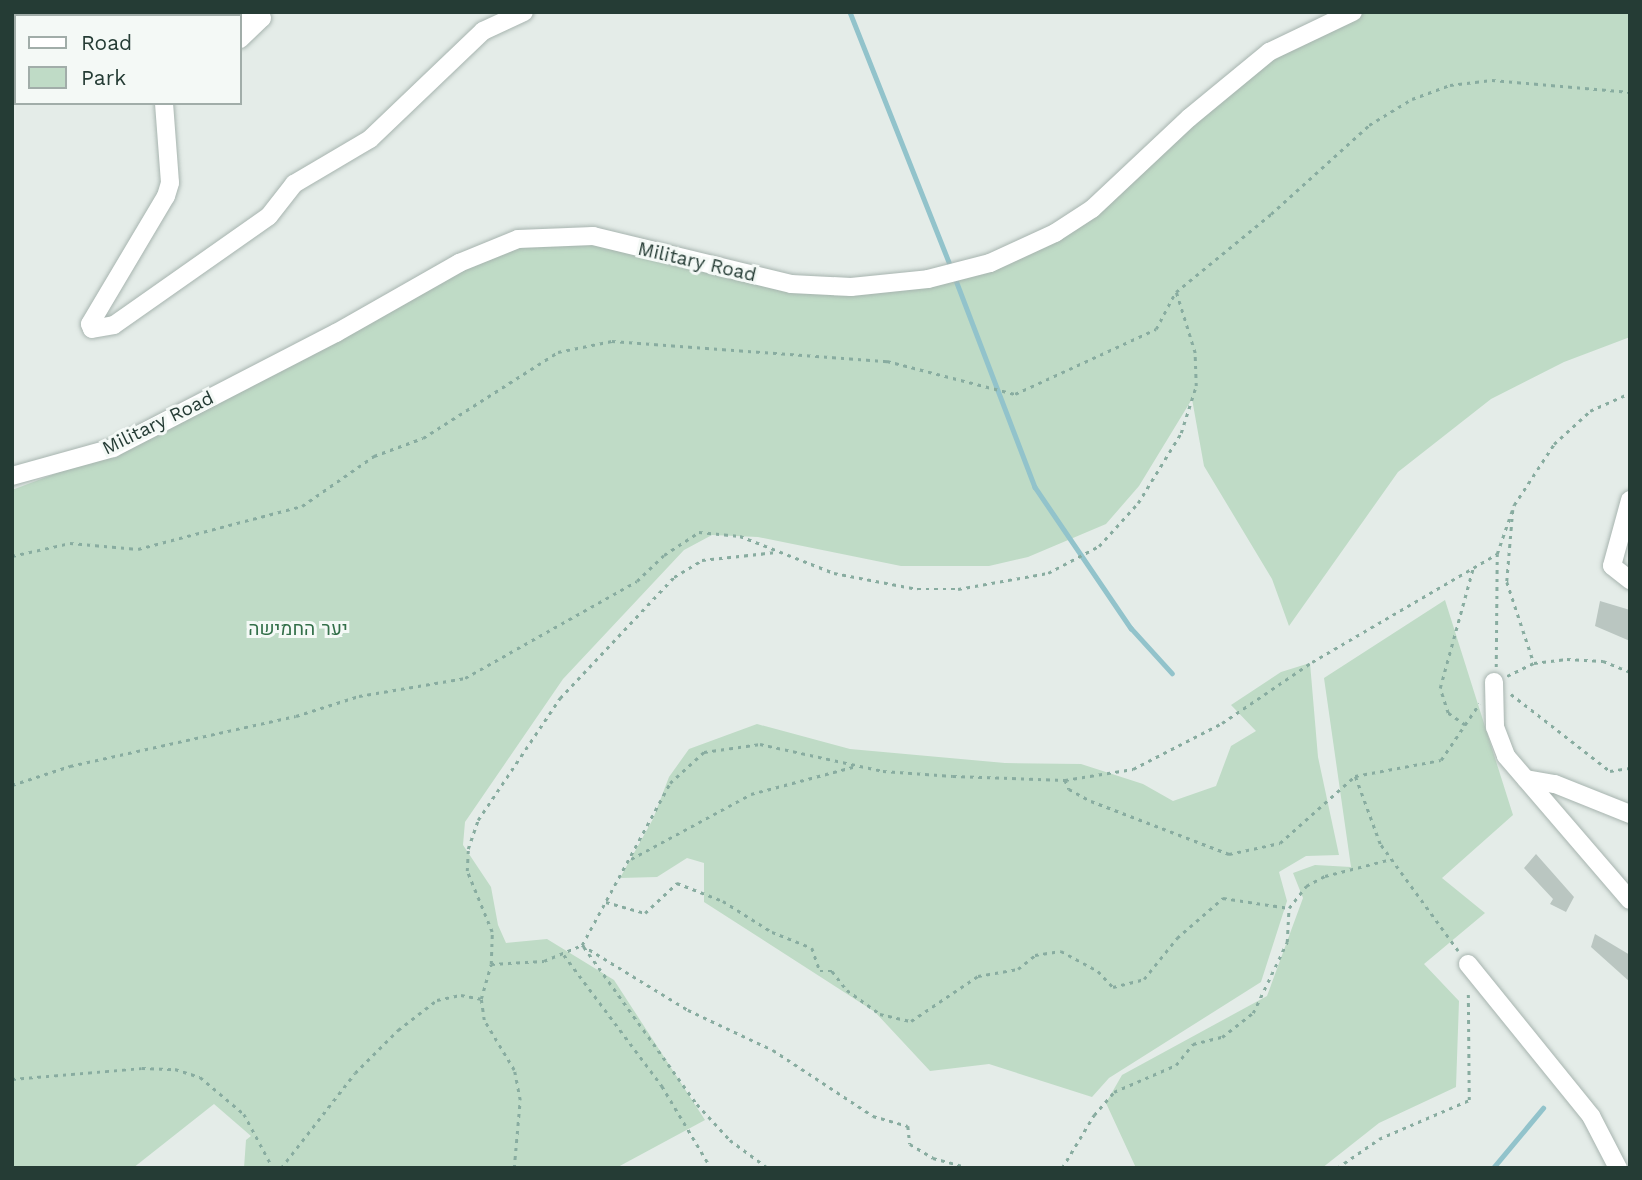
<!DOCTYPE html>
<html>
<head>
<meta charset="utf-8">
<style>
  body { margin:0 }
  #map { position:relative; width:1642px; height:1180px; overflow:hidden; background:#e4ece8; font-family:"Work Sans",Heebo,sans-serif }
  div>[style] { position:absolute }
  .green>* { inset:0; background:#bfdbc6 }
  .stream>* { height:4.5px; margin:-2.25px; padding:0 2.25px; transform-origin:2.25px; border-radius:2.25px; background:#92c3cb }
  .building>* { inset:0; background:#bac6c1 }
  .path>* { height:2.5px; margin-top:-1.25px; transform-origin:0; background:repeating-linear-gradient(90deg,#88aca0 0 3.5px,transparent 0 8.5px) }
  .roads { filter:drop-shadow(0 0 2px #a7b4af) drop-shadow(0 0 2px #a7b4af) }
  .minor>* { height:18px; margin:-9px; padding:0 9px; transform-origin:9px; border-radius:9px; background:#fff }
  span { translate:-50% -50%; white-space:nowrap; text-align:center; line-height:1.15; -webkit-text-stroke:6px #f4f9f6; paint-order:stroke }
  .street-label { font-size:19px; color:#253c35 }
  .park-label { font-size:19px; color:#336f49 }
  .frame { position:absolute; inset:0; border:14px solid #253c35; pointer-events:none }
  .legend { position:absolute; left:14px; top:14px; width:228px; height:91px; box-sizing:border-box; background:#f4f9f6; border:2px solid #a1ada9; margin:0; padding:9px 12px; list-style:none; font-size:21px; color:#253c35 }
  .legend li { display:flex; align-items:center; gap:14px; height:35px }
  .legend b { width:35px; border:2px solid #a1ada9 }
</style>
</head>
<body>
<div id="map">
  <div class="green">
    <i style="clip-path:polygon(1358px 12px,1630px 12px,1630px 337px,1564px 362px,1491px 399px,1398px 472px,1289px 626px,1272px 579px,1204px 466px,1192px 399px,1139px 486px,1106px 524px,1028px 557px,989px 566px,901px 566px,758px 537px,712px 535px,684px 550px,563px 679px,465px 822px,463px 845px,491px 887px,498px 925px,506px 943px,547px 939px,614px 980px,705px 1120px,616px 1168px,244px 1168px,246px 1140px,251px 1136px,214px 1104px,133px 1168px,12px 1168px,12px 490px,118px 450px,485px 246px,541px 233px,870px 294px,987px 270px,1088px 211px,1231px 84px)"></i>
    <i style="clip-path:polygon(1445px 600px,1513px 815px,1442px 878px,1485px 913px,1424px 964px,1459px 1001px,1456px 1087px,1379px 1123px,1322px 1168px,1136px 1168px,1106px 1103px,1122px 1075px,1267px 996px,1303px 898px,1293px 873px,1315px 865px,1351px 867px,1324px 678px)"></i>
    <i style="clip-path:polygon(1310px 663px,1318px 757px,1339px 855px,1306px 856px,1279px 872px,1287px 901px,1261px 982px,1109px 1078px,1092px 1097px,989px 1064px,930px 1071px,875px 1012px,704px 902px,704px 863px,687px 858px,657px 877px,620px 878px,653px 819px,669px 777px,689px 749px,757px 724px,850px 749px,1005px 763px,1081px 764px,1143px 784px,1173px 801px,1216px 786px,1231px 746px,1256px 731px,1231px 705px,1281px 672px)"></i>
  </div>
  <div class="stream">
    <i style="left:850px;top:12px;width:274px;rotate:68.4deg"></i>
    <i style="left:954px;top:275px;width:227px;rotate:69.1deg"></i>
    <i style="left:1035px;top:487px;width:171px;rotate:55.8deg"></i>
    <i style="left:1131px;top:628px;width:61px;rotate:47.7deg"></i>
    <i style="left:1493px;top:1168px;width:78px;rotate:-50.2deg"></i>
  </div>
  <div class="building">
    <i style="clip-path:polygon(1600px 601px,1630px 610px,1630px 641px,1595px 626px)"></i>
    <i style="clip-path:polygon(1536px 854px,1574px 897px,1566px 912px,1550px 904px,1553px 899px,1524px 868px)"></i>
    <i style="clip-path:polygon(1595px 934px,1630px 955px,1630px 982px,1591px 947px)"></i>
  </div>
  <div class="path">
    <i style="left:1513px;top:510px;width:72px;rotate:94.8deg"></i>
    <i style="left:1507px;top:582px;width:85px;rotate:71.6deg"></i>
    <i style="left:12px;top:556px;width:59px;rotate:-12.6deg"></i>
    <i style="left:70px;top:543px;width:68px;rotate:5deg"></i>
    <i style="left:138px;top:549px;width:170px;rotate:-14.7deg"></i>
    <i style="left:302px;top:506px;width:88px;rotate:-34.8deg"></i>
    <i style="left:374px;top:456px;width:52px;rotate:-20.2deg"></i>
    <i style="left:423px;top:438px;width:160px;rotate:-32.5deg"></i>
    <i style="left:558px;top:352px;width:55px;rotate:-11.5deg"></i>
    <i style="left:612px;top:341px;width:276px;rotate:4.2deg"></i>
    <i style="left:887px;top:361px;width:132px;rotate:14.5deg"></i>
    <i style="left:1015px;top:394px;width:155px;rotate:-24.7deg"></i>
    <i style="left:1156px;top:329px;width:41px;rotate:-62.2deg"></i>
    <i style="left:1496px;top:667px;width:113px;rotate:-89.5deg"></i>
    <i style="left:1497px;top:554px;width:52px;rotate:-70.9deg"></i>
    <i style="left:1514px;top:505px;width:73px;rotate:-56.7deg"></i>
    <i style="left:1554px;top:444px;width:49px;rotate:-42.5deg"></i>
    <i style="left:1590px;top:411px;width:44px;rotate:-24.2deg"></i>
    <i style="left:1507px;top:676px;width:30px;rotate:-26deg"></i>
    <i style="left:1534px;top:663px;width:33px;rotate:-7deg"></i>
    <i style="left:1567px;top:659px;width:36px;rotate:3deg"></i>
    <i style="left:1603px;top:661px;width:29px;rotate:22deg"></i>
    <i style="left:1511px;top:694px;width:125px;rotate:37.9deg"></i>
    <i style="left:1610px;top:771px;width:20px;rotate:-9deg"></i>
    <i style="left:1465px;top:725px;width:21px;rotate:-145deg"></i>
    <i style="left:1448px;top:713px;width:26px;rotate:-108deg"></i>
    <i style="left:1440px;top:688px;width:124px;rotate:-74.6deg"></i>
    <i style="left:1065px;top:780px;width:10px;rotate:66deg"></i>
    <i style="left:1069px;top:789px;width:25px;rotate:29deg"></i>
    <i style="left:1091px;top:801px;width:148px;rotate:21deg"></i>
    <i style="left:1229px;top:854px;width:52px;rotate:-12.2deg"></i>
    <i style="left:1280px;top:843px;width:101px;rotate:-41.8deg"></i>
    <i style="left:12px;top:785px;width:61px;rotate:-18.1deg"></i>
    <i style="left:70px;top:766px;width:231px;rotate:-12.5deg"></i>
    <i style="left:296px;top:716px;width:66px;rotate:-17.6deg"></i>
    <i style="left:359px;top:696px;width:108px;rotate:-9.6deg"></i>
    <i style="left:465px;top:678px;width:197px;rotate:-29.4deg"></i>
    <i style="left:637px;top:581px;width:37px;rotate:-44deg"></i>
    <i style="left:664px;top:555px;width:42px;rotate:-33.3deg"></i>
    <i style="left:699px;top:532px;width:41px;rotate:5.6deg"></i>
    <i style="left:740px;top:536px;width:101px;rotate:21.5deg"></i>
    <i style="left:834px;top:573px;width:85px;rotate:10.9deg"></i>
    <i style="left:917px;top:589px;width:41px"></i>
    <i style="left:958px;top:589px;width:91px;rotate:-10.1deg"></i>
    <i style="left:1048px;top:573px;width:58px;rotate:-27.9deg"></i>
    <i style="left:1099px;top:546px;width:58px;rotate:-47.8deg"></i>
    <i style="left:1138px;top:503px;width:82px;rotate:-58.4deg"></i>
    <i style="left:1181px;top:433px;width:49px;rotate:-72.3deg"></i>
    <i style="left:1196px;top:386px;width:33px;rotate:-92deg"></i>
    <i style="left:1195px;top:353px;width:64px;rotate:-107.3deg"></i>
    <i style="left:1176px;top:292px;width:123px;rotate:-39.4deg"></i>
    <i style="left:1271px;top:214px;width:132px;rotate:-42.2deg"></i>
    <i style="left:1369px;top:125px;width:50px;rotate:-31.2deg"></i>
    <i style="left:1412px;top:99px;width:40px;rotate:-20.2deg"></i>
    <i style="left:1450px;top:85px;width:42px;rotate:-6.8deg"></i>
    <i style="left:1492px;top:80px;width:139px;rotate:5deg"></i>
    <i style="left:631px;top:859px;width:136px;rotate:-28.4deg"></i>
    <i style="left:751px;top:794px;width:109px;rotate:-14.9deg"></i>
    <i style="left:606px;top:902px;width:41px;rotate:15.8deg"></i>
    <i style="left:645px;top:913px;width:44px;rotate:-43.2deg"></i>
    <i style="left:677px;top:883px;width:49px;rotate:21.4deg"></i>
    <i style="left:723px;top:901px;width:58px;rotate:32.3deg"></i>
    <i style="left:772px;top:932px;width:43px;rotate:21.8deg"></i>
    <i style="left:812px;top:948px;width:24px;rotate:71deg"></i>
    <i style="left:820px;top:971px;width:12px"></i>
    <i style="left:832px;top:971px;width:24px;rotate:52deg"></i>
    <i style="left:847px;top:990px;width:41px;rotate:36deg"></i>
    <i style="left:880px;top:1014px;width:32px;rotate:13deg"></i>
    <i style="left:911px;top:1021px;width:81px;rotate:-33.9deg"></i>
    <i style="left:978px;top:976px;width:41px;rotate:-9.9deg"></i>
    <i style="left:1018px;top:969px;width:22px;rotate:-39deg"></i>
    <i style="left:1035px;top:955px;width:26px;rotate:-9deg"></i>
    <i style="left:1061px;top:951px;width:42px;rotate:28.4deg"></i>
    <i style="left:1098px;top:971px;width:22px;rotate:47deg"></i>
    <i style="left:1113px;top:987px;width:32px;rotate:-14deg"></i>
    <i style="left:1144px;top:979px;width:53px;rotate:-51.2deg"></i>
    <i style="left:1177px;top:938px;width:61px;rotate:-41deg"></i>
    <i style="left:1223px;top:898px;width:67px;rotate:8.6deg"></i>
    <i style="left:582px;top:945px;width:124px;rotate:31.5deg"></i>
    <i style="left:688px;top:1010px;width:94px;rotate:25.2deg"></i>
    <i style="left:773px;top:1050px;width:120px;rotate:33.4deg"></i>
    <i style="left:873px;top:1116px;width:36px;rotate:16deg"></i>
    <i style="left:908px;top:1126px;width:18px;rotate:84deg"></i>
    <i style="left:910px;top:1144px;width:27px;rotate:31deg"></i>
    <i style="left:933px;top:1158px;width:38px;rotate:15deg"></i>
    <i style="left:584px;top:947px;width:193px;rotate:54.3deg"></i>
    <i style="left:697px;top:1104px;width:49px;rotate:47.5deg"></i>
    <i style="left:730px;top:1140px;width:47px;rotate:36.4deg"></i>
    <i style="left:1458px;top:951px;width:132px;rotate:-126.1deg"></i>
    <i style="left:1380px;top:844px;width:72px;rotate:-110.2deg"></i>
    <i style="left:1355px;top:776px;width:87px;rotate:-10.5deg"></i>
    <i style="left:1441px;top:760px;width:68px;rotate:-55.8deg"></i>
    <i style="left:564px;top:955px;width:164px;rotate:53.2deg"></i>
    <i style="left:662px;top:1086px;width:96px;rotate:59.1deg"></i>
    <i style="left:491px;top:964px;width:53px;rotate:-3.2deg"></i>
    <i style="left:544px;top:961px;width:41px;rotate:-22.8deg"></i>
    <i style="left:582px;top:945px;width:184px;rotate:-61.5deg"></i>
    <i style="left:670px;top:783px;width:46px;rotate:-42.4deg"></i>
    <i style="left:704px;top:752px;width:57px;rotate:-8.1deg"></i>
    <i style="left:760px;top:744px;width:126px;rotate:12.4deg"></i>
    <i style="left:883px;top:771px;width:70px;rotate:4.1deg"></i>
    <i style="left:953px;top:776px;width:112px;rotate:2deg"></i>
    <i style="left:1065px;top:780px;width:69px;rotate:-9.2deg"></i>
    <i style="left:1133px;top:769px;width:100px;rotate:-27.3deg"></i>
    <i style="left:1222px;top:723px;width:109px;rotate:-34.1deg"></i>
    <i style="left:1312px;top:662px;width:214px;rotate:-30.3deg"></i>
    <i style="left:12px;top:1079px;width:130px;rotate:-4.8deg"></i>
    <i style="left:142px;top:1068px;width:33px;rotate:2deg"></i>
    <i style="left:175px;top:1069px;width:26px;rotate:18deg"></i>
    <i style="left:200px;top:1077px;width:57px;rotate:40.1deg"></i>
    <i style="left:244px;top:1114px;width:61px;rotate:61.8deg"></i>
    <i style="left:281px;top:1168px;width:120px;rotate:-52.1deg"></i>
    <i style="left:355px;top:1073px;width:61px;rotate:-45deg"></i>
    <i style="left:398px;top:1030px;width:49px;rotate:-37.6deg"></i>
    <i style="left:437px;top:1000px;width:25px;rotate:-12deg"></i>
    <i style="left:461px;top:995px;width:20px;rotate:11deg"></i>
    <i style="left:514px;top:1168px;width:68px;rotate:-85deg"></i>
    <i style="left:520px;top:1100px;width:31px;rotate:-101deg"></i>
    <i style="left:514px;top:1070px;width:58px;rotate:-121deg"></i>
    <i style="left:484px;top:1020px;width:21px;rotate:-98deg"></i>
    <i style="left:481px;top:999px;width:36px;rotate:-74deg"></i>
    <i style="left:491px;top:964px;width:32px;rotate:-88deg"></i>
    <i style="left:492px;top:932px;width:66px;rotate:-112.3deg"></i>
    <i style="left:467px;top:871px;width:22px;rotate:-87deg"></i>
    <i style="left:468px;top:849px;width:31px;rotate:-71deg"></i>
    <i style="left:478px;top:820px;width:147px;rotate:-56.1deg"></i>
    <i style="left:560px;top:698px;width:166px;rotate:-46.7deg"></i>
    <i style="left:674px;top:577px;width:33px;rotate:-31deg"></i>
    <i style="left:702px;top:560px;width:75px;rotate:-6.1deg"></i>
    <i style="left:1062px;top:1168px;width:62px;rotate:-58.9deg"></i>
    <i style="left:1094px;top:1115px;width:30px;rotate:-49deg"></i>
    <i style="left:1114px;top:1092px;width:68px;rotate:-23.5deg"></i>
    <i style="left:1176px;top:1065px;width:27px;rotate:-51deg"></i>
    <i style="left:1193px;top:1044px;width:30px;rotate:-14deg"></i>
    <i style="left:1222px;top:1037px;width:39px;rotate:-38deg"></i>
    <i style="left:1253px;top:1013px;width:79px;rotate:-64.4deg"></i>
    <i style="left:1287px;top:942px;width:34px;rotate:-87deg"></i>
    <i style="left:1289px;top:908px;width:28px;rotate:-52deg"></i>
    <i style="left:1306px;top:886px;width:21px;rotate:-28deg"></i>
    <i style="left:1325px;top:876px;width:68px;rotate:-14.4deg"></i>
    <i style="left:1337px;top:1168px;width:51px;rotate:-34.6deg"></i>
    <i style="left:1379px;top:1139px;width:98px;rotate:-23.4deg"></i>
    <i style="left:1469px;top:1100px;width:110px;rotate:-90.5deg"></i>
  </div>
  <div class="roads">
    <div class="minor">
      <i style="left:240px;top:39px;width:30px;rotate:-44deg"></i>
      <i style="left:262px;top:18px;width:16px;rotate:176deg"></i>
      <i style="left:246px;top:19px;width:7px;rotate:-98deg"></i>
      <i style="left:164px;top:103px;width:80px;rotate:85.7deg"></i>
      <i style="left:170px;top:183px;width:14px;rotate:107deg"></i>
      <i style="left:166px;top:196px;width:149px;rotate:120.7deg"></i>
      <i style="left:90px;top:324px;width:5px;rotate:68deg"></i>
      <i style="left:92px;top:329px;width:22px;rotate:-10deg"></i>
      <i style="left:114px;top:325px;width:189px;rotate:-35.1deg"></i>
      <i style="left:269px;top:216px;width:41px;rotate:-52deg"></i>
      <i style="left:294px;top:184px;width:88px;rotate:-30.6deg"></i>
      <i style="left:370px;top:139px;width:156px;rotate:-43.7deg"></i>
      <i style="left:483px;top:31px;width:45px;rotate:-24.9deg"></i>
      <i style="left:12px;top:476px;width:105px;rotate:-15.5deg"></i>
      <i style="left:113px;top:448px;width:251px;rotate:-27.3deg"></i>
      <i style="left:336px;top:333px;width:142px;rotate:-29.6deg"></i>
      <i style="left:459px;top:263px;width:64px;rotate:-22.1deg"></i>
      <i style="left:518px;top:239px;width:75px;rotate:-2.3deg"></i>
      <i style="left:593px;top:236px;width:204px;rotate:13.6deg"></i>
      <i style="left:791px;top:284px;width:60px;rotate:2.9deg"></i>
      <i style="left:851px;top:287px;width:77px;rotate:-5.9deg"></i>
      <i style="left:928px;top:279px;width:64px;rotate:-14.5deg"></i>
      <i style="left:990px;top:263px;width:72px;rotate:-24.8deg"></i>
      <i style="left:1055px;top:233px;width:44px;rotate:-33deg"></i>
      <i style="left:1092px;top:209px;width:133px;rotate:-43.2deg"></i>
      <i style="left:1189px;top:118px;width:104px;rotate:-39.5deg"></i>
      <i style="left:1269px;top:52px;width:93px;rotate:-25.5deg"></i>
      <i style="left:1630px;top:500px;width:68px;rotate:105.3deg"></i>
      <i style="left:1612px;top:566px;width:23px;rotate:38deg"></i>
      <i style="left:1494px;top:682px;width:45px;rotate:88.7deg"></i>
      <i style="left:1495px;top:727px;width:31px;rotate:69deg"></i>
      <i style="left:1506px;top:756px;width:190px;rotate:49.3deg"></i>
      <i style="left:1526px;top:779px;width:29px;rotate:10deg"></i>
      <i style="left:1555px;top:784px;width:81px;rotate:21.8deg"></i>
      <i style="left:1468px;top:964px;width:196px;rotate:51deg"></i>
      <i style="left:1591px;top:1116px;width:59px;rotate:62.6deg"></i>
    </div>
  </div>
  <div class="street-label">
    <span style="left:697px;top:262px;rotate:13deg">Military Road</span>
    <span style="left:158px;top:423px;rotate:-26deg">Military Road</span>
  </div>
  <div class="park-label">
    <span style="left:298px;top:629px">יער החמישה</span>
  </div>
  <div class="frame"></div>
  <ul class="legend">
  <li><b style="height:9px;background:#fff"></b>Road</li>
  <li><b style="height:19px;background:#bfdbc6"></b>Park</li>
  </ul>
</div>
</body>
</html>
